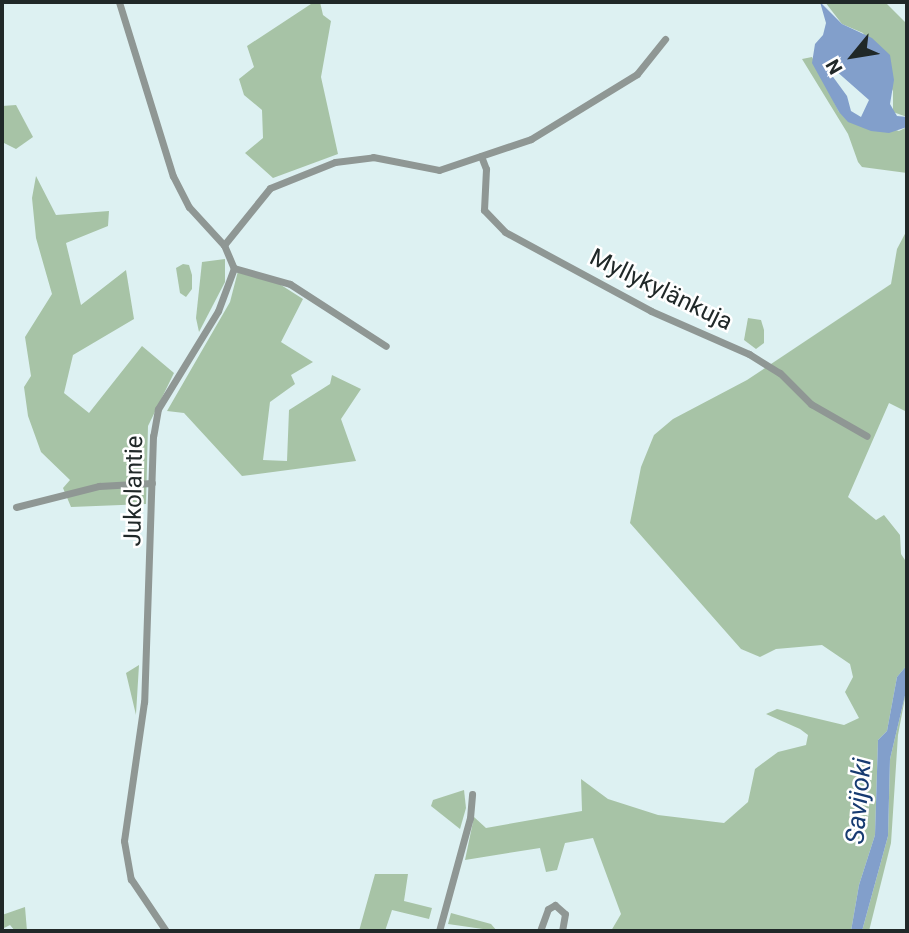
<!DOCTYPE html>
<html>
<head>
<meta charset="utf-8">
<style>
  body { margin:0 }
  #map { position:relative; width:909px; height:933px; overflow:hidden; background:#ddf1f2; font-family:Roboto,sans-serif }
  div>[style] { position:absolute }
  .green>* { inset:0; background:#a7c3a6 }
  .water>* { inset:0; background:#829fcb }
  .minor>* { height:7px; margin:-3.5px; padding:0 3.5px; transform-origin:3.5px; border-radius:3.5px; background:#8f9794 }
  span { translate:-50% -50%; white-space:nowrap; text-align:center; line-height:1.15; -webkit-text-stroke:5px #fff; paint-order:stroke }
  .street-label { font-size:24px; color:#202828 }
  .water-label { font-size:26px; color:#173b71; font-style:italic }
  .frame { position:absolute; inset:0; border:4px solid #202828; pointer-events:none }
  .north { position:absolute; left:818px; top:21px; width:70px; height:70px; -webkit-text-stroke:5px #fff; paint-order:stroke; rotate:240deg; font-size:19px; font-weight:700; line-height:28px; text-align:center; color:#202828 }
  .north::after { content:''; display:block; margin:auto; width:24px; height:32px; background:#202828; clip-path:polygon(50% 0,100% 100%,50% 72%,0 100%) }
</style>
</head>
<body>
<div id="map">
  <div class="green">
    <i style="clip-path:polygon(314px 2px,320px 2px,323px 15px,331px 21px,321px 77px,338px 154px,273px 178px,245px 153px,263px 138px,262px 110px,244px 95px,239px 79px,254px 67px,247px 46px)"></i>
    <i style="clip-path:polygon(825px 2px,885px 2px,907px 24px,907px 117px,893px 112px,893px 91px,863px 33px,842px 24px)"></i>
    <i style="clip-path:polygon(812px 57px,839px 112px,899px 131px,907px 127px,907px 173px,862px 167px,858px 162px,848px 134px,802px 59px)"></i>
    <i style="clip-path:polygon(16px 105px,33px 137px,16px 149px,2px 142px,2px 106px)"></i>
    <i style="clip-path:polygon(36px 176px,56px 215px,109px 211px,108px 226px,66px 243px,81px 305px,126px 270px,134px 319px,73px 355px,64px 393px,89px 413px,142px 346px,174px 373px,148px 426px,146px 504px,71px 507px,63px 488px,70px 480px,41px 452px,28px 416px,24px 387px,31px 376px,25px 337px,52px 294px,36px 238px,32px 198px)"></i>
    <i style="clip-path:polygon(907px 230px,907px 412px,889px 403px,848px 497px,876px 520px,884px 515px,900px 535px,901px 554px,907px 563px,907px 665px,897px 677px,887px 731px,878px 740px,875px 835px,859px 885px,851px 931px,611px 931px,621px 914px,593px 838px,565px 843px,557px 870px,546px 872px,540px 848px,465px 860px,474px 817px,486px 828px,582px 811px,581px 779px,608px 799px,658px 815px,724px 823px,748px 802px,755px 769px,778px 752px,806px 745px,808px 735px,800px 729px,766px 714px,777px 709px,844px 725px,859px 718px,845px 692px,853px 677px,850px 664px,822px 645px,776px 649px,760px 657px,741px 649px,630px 523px,641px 467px,654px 435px,673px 419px,747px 380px,891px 284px,897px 249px)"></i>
    <i style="clip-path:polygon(225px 259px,225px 282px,199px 332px,196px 318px,202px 262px)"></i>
    <i style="clip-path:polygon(183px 264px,189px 265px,192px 275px,192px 289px,186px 297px,180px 293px,176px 268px)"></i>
    <i style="clip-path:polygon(238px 271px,270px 278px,303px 299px,281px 342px,313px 362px,291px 375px,295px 384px,270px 402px,263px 460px,287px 461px,289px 410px,330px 384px,332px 375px,361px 389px,341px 419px,356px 461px,242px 476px,184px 413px,167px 411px,230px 302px)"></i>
    <i style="clip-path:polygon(748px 318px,761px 320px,764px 330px,764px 343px,756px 349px,744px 340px)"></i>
    <i style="clip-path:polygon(139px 665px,136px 714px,136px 715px,126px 673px)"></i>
    <i style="clip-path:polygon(907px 687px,898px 735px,891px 843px,869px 931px,862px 931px,888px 836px,890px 759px)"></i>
    <i style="clip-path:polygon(464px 790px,466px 808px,460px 829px,431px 806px,433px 800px)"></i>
    <i style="clip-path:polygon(375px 874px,408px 874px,404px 901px,432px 908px,429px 919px,392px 910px,385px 931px,359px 931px)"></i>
    <i style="clip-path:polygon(25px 907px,27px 931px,15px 931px,10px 925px,2px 929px,2px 915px)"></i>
    <i style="clip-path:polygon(451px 913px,491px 924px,497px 931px,448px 924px)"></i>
  </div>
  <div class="water">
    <i style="clip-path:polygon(evenodd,820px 2px,842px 24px,872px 38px,890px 55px,894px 80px,890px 104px,897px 116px,907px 117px,907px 127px,889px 133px,871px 131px,848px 122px,839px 112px,812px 63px,815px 44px,823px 35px,826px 23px,820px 2px,828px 70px,835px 70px,869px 100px,861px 117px,851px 111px,847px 96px,828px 70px)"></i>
    <i style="clip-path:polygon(907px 665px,907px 687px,890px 759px,888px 836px,862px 931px,851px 931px,859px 885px,875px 835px,878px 740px,887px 731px,897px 677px)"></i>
  </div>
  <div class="minor">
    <i style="left:119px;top:2px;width:182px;rotate:72.8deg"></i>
    <i style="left:173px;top:176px;width:35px;rotate:63deg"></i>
    <i style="left:189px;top:207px;width:52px;rotate:47.4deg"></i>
    <i style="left:224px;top:245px;width:25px;rotate:67deg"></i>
    <i style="left:234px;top:268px;width:46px;rotate:110.4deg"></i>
    <i style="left:218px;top:311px;width:115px;rotate:121.5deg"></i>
    <i style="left:158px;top:409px;width:27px;rotate:100deg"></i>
    <i style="left:153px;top:436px;width:266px;rotate:91.9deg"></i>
    <i style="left:144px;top:702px;width:140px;rotate:98.2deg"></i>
    <i style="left:124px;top:841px;width:39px;rotate:80deg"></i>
    <i style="left:131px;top:879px;width:63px;rotate:56.1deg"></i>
    <i style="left:481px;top:156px;width:14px;rotate:69deg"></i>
    <i style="left:486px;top:169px;width:41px;rotate:92.8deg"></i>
    <i style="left:484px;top:210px;width:30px;rotate:46deg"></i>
    <i style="left:505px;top:232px;width:166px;rotate:28.4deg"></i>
    <i style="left:651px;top:311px;width:107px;rotate:23.7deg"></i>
    <i style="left:749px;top:354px;width:36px;rotate:32deg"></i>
    <i style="left:780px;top:373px;width:44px;rotate:45deg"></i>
    <i style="left:811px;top:404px;width:64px;rotate:29.7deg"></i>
    <i style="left:224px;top:245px;width:73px;rotate:-51.1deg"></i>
    <i style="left:270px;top:188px;width:70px;rotate:-21.8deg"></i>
    <i style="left:335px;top:162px;width:38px;rotate:-7deg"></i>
    <i style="left:373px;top:157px;width:67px;rotate:11.1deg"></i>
    <i style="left:439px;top:170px;width:97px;rotate:-18.6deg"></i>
    <i style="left:531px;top:139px;width:124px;rotate:-31.5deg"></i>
    <i style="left:637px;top:74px;width:45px;rotate:-51.3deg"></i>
    <i style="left:234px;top:268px;width:58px;rotate:15.9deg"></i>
    <i style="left:290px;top:284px;width:114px;rotate:32.9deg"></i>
    <i style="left:16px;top:507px;width:86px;rotate:-14.2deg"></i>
    <i style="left:99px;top:486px;width:53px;rotate:-3.2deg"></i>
    <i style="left:439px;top:931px;width:117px;rotate:-74.7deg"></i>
    <i style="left:470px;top:818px;width:24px;rotate:-85deg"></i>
    <i style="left:540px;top:931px;width:23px;rotate:-70deg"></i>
    <i style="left:548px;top:909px;width:8px;rotate:-30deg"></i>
    <i style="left:555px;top:905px;width:13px;rotate:42deg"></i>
    <i style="left:565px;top:914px;width:17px;rotate:100deg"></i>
  </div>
  <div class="street-label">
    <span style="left:661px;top:290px;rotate:26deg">Myllykylänkuja</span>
    <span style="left:134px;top:491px;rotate:-89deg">Jukolantie</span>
  </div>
  <div class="water-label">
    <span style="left:859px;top:801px;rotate:-85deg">Savijoki</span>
  </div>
  <div class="frame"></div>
  <div class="north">N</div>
</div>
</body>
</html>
